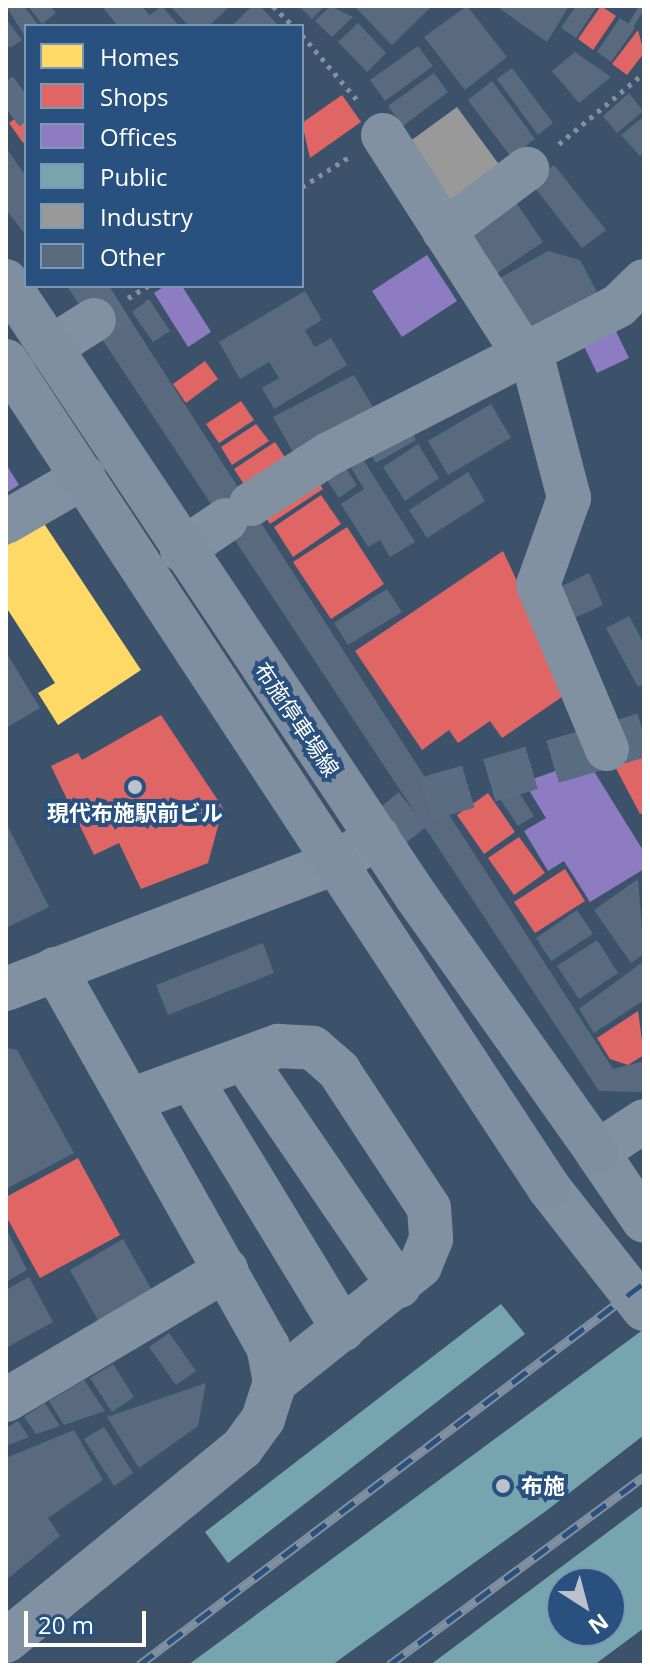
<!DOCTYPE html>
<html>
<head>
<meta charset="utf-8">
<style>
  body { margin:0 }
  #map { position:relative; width:650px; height:1671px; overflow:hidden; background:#3c526b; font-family:"Open Sans","Noto Sans JP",sans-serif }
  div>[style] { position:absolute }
  .homes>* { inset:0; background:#ffd966 }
  .shops>* { inset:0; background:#e06666 }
  .offices>* { inset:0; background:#8e7cc3 }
  .public>* { inset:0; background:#76a5af }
  .industry>* { inset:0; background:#999 }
  .building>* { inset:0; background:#596a7e }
  .minor-tunnel>* { height:44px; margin-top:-22px; transform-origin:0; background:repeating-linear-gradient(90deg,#596c81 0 44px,transparent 0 66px) }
  .major-tunnel>* { height:44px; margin-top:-22px; transform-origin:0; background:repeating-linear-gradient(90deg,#596c81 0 44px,transparent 0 66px) }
  .path>* { height:5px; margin-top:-2.5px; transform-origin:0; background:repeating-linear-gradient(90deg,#8291a1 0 4px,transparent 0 10px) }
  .minor>* { height:44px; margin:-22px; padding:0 22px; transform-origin:22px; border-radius:22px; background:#8291a1 }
  .major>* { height:44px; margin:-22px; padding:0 22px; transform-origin:22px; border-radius:22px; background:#808ea1 }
  .rail>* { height:9px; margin-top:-4.5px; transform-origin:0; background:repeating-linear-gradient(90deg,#28517f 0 18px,#8291a1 0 36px); box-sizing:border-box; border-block:2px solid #8291a1 }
  .dots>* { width:22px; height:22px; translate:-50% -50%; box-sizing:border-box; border:4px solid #28517f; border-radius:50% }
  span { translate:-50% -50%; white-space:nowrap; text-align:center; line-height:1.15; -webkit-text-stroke:8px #28517f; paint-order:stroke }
  .street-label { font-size:22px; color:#fff }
  .poi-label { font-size:22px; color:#fff; font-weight:700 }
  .left { translate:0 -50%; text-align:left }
  .frame { position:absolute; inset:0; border:8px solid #fff; pointer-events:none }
  .legend { position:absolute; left:24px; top:24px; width:280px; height:264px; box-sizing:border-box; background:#28517f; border:2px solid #7e97b2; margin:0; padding:10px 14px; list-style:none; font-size:24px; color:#fff }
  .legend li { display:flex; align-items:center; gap:16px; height:40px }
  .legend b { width:40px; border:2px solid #7e97b2 }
  .north { position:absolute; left:546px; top:1567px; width:80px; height:80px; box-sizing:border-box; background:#28517f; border:2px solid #7e97b2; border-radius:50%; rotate:144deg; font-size:22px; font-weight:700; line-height:32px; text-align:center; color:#fff }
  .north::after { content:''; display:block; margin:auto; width:28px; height:36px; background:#bbc2cb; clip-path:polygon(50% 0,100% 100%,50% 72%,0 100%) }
  .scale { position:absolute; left:24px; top:1611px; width:122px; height:36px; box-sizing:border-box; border:4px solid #fff; border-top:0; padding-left:10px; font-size:24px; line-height:28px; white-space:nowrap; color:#fff; -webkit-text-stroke:6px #28517f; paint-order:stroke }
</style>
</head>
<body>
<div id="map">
  <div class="homes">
    <i style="clip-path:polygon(43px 522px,141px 670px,58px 725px,38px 693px,55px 683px,6px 607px,6px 546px)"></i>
  </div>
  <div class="shops">
    <i style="clip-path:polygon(601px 6px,616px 16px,593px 50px,578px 39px)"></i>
    <i style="clip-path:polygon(638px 30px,644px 53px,627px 75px,612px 64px)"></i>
    <i style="clip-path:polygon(342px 95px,361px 122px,310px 158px,302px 123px)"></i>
    <i style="clip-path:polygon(26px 111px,26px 141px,23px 143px,9px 123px)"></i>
    <i style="clip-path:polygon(205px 361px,218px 379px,186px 403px,173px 384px)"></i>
    <i style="clip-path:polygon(241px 401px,254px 420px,219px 443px,206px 424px)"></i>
    <i style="clip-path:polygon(256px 424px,269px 441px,232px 465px,221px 447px)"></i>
    <i style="clip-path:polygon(275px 442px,292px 468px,251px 495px,234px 469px)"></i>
    <i style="clip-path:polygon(311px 470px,323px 489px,270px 524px,257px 505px)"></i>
    <i style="clip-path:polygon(321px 495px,341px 524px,293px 557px,274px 527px)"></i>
    <i style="clip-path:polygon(347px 527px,384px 584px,331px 619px,293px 562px)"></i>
    <i style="clip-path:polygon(503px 551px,569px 692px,502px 738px,490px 721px,458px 743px,449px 730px,422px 750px,355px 651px)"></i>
    <i style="clip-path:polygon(161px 715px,223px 808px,208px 863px,141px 889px,119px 843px,94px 855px,51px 766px,78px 753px,82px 760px)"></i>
    <i style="clip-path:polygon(642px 742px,644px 812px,640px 814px,611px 759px)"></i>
    <i style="clip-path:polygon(488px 793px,515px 832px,484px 854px,457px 815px)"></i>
    <i style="clip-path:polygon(519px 837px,545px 873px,514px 895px,488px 858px)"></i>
    <i style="clip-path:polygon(565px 869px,585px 901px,535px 933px,514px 902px)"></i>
    <i style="clip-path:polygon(638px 1011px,644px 1055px,628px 1065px,610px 1059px,597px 1038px)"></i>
    <i style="clip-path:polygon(78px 1158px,120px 1235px,40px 1278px,6px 1216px,6px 1197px)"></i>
  </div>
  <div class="offices">
    <i style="clip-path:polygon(427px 255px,457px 301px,402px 337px,372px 291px)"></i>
    <i style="clip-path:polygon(165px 286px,182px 286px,211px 332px,188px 347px,154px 293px)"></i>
    <i style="clip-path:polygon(612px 323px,629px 358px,597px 373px,580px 338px)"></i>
    <i style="clip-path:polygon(6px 464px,19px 485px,6px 493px)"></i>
    <i style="clip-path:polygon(587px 760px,644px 852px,644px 869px,590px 902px,564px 861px,548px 871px,524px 831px,546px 818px,524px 782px)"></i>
  </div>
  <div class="public">
    <i style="clip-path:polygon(501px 1304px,525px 1334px,228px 1563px,205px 1532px)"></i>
    <i style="clip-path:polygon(644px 1329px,644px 1435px,546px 1511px,332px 1665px,188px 1665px)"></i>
    <i style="clip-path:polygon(evenodd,644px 1505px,644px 1628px,594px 1665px,430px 1665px,644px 1505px,562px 1583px,610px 1583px,610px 1631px,562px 1631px,562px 1583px)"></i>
  </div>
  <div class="industry">
    <i style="clip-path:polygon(457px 107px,503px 170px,454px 205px,409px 142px)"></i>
  </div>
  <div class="building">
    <i style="clip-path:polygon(6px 6px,24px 6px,39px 26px,26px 26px,26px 38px)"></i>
    <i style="clip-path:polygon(28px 6px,50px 6px,56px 13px,42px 24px)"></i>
    <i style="clip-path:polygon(162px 6px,179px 26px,155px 26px,147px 17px)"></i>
    <i style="clip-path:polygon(170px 6px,230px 6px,209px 26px,189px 26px)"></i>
    <i style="clip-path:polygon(252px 6px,260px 6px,279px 26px,232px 26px)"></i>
    <i style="clip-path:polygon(299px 6px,325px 6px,312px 19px)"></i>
    <i style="clip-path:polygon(330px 6px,353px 17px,332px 37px,315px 21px)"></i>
    <i style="clip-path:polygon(354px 6px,432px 6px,392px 45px)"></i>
    <i style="clip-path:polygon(467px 6px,507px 57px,465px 90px,424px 37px)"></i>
    <i style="clip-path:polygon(496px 6px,569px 6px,547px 42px)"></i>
    <i style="clip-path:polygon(576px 6px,597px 6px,576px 38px,561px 28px)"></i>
    <i style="clip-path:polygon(620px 18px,635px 28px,611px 62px,597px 52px)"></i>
    <i style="clip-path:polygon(6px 19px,22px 40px,10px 48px,6px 43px)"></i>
    <i style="clip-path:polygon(358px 23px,386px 53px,367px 72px,338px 42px)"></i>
    <i style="clip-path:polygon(418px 46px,433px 66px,385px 101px,370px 80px)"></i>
    <i style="clip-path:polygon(575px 52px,611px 77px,579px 103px,552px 71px)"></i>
    <i style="clip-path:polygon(512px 68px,553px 123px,538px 135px,497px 79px)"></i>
    <i style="clip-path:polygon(434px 73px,448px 92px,403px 126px,388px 106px)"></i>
    <i style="clip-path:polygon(492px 81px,535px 139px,511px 157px,468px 100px)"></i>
    <i style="clip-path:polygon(629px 93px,643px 111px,617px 133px,603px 116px)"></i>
    <i style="clip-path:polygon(644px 116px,644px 152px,640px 156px,621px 135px)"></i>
    <i style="clip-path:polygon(6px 148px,26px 176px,26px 235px,6px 210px)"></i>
    <i style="clip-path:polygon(554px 165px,606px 230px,582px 248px,531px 183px)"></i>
    <i style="clip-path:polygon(515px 201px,543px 242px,493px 276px,465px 232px)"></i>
    <i style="clip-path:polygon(548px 251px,580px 260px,597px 292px,530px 326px,498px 279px)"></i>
    <i style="clip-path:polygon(67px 286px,107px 286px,120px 304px,613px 1069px,644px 1061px,644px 1092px,599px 1091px)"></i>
    <i style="clip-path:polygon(305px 291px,322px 320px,305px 330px,315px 347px,331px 338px,347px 365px,274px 409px,262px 388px,279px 378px,269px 362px,240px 379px,219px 342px)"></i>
    <i style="clip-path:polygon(149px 299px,170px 331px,153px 342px,132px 312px)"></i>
    <i style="clip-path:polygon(354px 375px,374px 409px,293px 452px,273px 417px)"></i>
    <i style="clip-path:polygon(491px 404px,511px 438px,448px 475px,428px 441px)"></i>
    <i style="clip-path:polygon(404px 419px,416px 440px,376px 463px,364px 442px)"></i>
    <i style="clip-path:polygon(418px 444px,439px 478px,405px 501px,383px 467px)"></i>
    <i style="clip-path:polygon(356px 448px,415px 542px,390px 557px,380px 540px,368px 547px,341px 504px,364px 489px,344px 456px)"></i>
    <i style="clip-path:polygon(338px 456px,357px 485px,339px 498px,319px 468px)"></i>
    <i style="clip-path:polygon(468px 472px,485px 501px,427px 538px,409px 510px)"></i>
    <i style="clip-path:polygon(589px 573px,603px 605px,572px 619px,558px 588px)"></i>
    <i style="clip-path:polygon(387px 589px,402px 612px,348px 645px,334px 623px)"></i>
    <i style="clip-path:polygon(629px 616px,644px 644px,644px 683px,638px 687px,606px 628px)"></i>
    <i style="clip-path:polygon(6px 652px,40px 708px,6px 728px)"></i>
    <i style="clip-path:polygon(512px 782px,534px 816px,518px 826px,496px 793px)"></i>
    <i style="clip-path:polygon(6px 823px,49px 907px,6px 928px)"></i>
    <i style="clip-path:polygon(638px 879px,644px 954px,631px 963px,594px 910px)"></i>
    <i style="clip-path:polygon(577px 910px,593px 934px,551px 961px,536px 938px)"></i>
    <i style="clip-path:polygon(597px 940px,618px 973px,579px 999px,557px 966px)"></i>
    <i style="clip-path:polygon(263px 943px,274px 973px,168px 1015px,156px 985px)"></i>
    <i style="clip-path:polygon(644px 961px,644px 1006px,641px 1002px,594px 1033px,579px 1009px)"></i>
    <i style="clip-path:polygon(6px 1048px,17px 1050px,74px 1153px,6px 1189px)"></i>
    <i style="clip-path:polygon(6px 1228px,27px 1270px,6px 1282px)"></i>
    <i style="clip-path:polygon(123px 1239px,153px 1292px,99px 1322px,70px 1270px)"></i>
    <i style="clip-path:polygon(29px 1277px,53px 1322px,6px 1348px,6px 1290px)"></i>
    <i style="clip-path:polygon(169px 1333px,196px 1371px,176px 1385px,149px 1347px)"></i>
    <i style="clip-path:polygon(113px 1364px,134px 1397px,112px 1412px,90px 1378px)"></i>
    <i style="clip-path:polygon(84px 1380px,105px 1411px,64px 1425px,49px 1401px)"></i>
    <i style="clip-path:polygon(206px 1383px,198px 1426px,139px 1468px,107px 1417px)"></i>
    <i style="clip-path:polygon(45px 1403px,60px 1426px,36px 1434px,24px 1417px)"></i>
    <i style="clip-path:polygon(18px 1421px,29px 1437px,6px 1446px,6px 1428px)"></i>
    <i style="clip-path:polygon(104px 1427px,133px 1473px,114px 1486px,84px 1439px)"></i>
    <i style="clip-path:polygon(74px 1430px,103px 1480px,48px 1518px,60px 1536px,6px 1580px,6px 1458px)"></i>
  </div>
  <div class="minor-tunnel">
    <i style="left:118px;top:26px;width:31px;rotate:-40deg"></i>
    <i style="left:6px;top:109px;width:25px;rotate:-37deg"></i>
    <i style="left:94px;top:320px;width:31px;rotate:-32deg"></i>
    <i style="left:378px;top:837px;width:61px;rotate:-38.4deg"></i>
    <i style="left:426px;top:799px;width:227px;rotate:-16.4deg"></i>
  </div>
  <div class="major-tunnel">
    <i style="left:639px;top:6px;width:6px;rotate:31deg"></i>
  </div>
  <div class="path">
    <i style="left:273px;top:6px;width:28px;rotate:45deg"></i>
    <i style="left:302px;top:35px;width:87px;rotate:49.7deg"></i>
    <i style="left:559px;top:144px;width:111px;rotate:-39.9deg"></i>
    <i style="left:302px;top:187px;width:56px;rotate:-32.6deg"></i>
    <i style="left:128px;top:298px;width:23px;rotate:-31deg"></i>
  </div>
  <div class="minor">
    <i style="left:383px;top:135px;width:259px;rotate:57.3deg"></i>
    <i style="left:444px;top:231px;width:104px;rotate:-36.8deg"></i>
    <i style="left:50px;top:348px;width:52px;rotate:-32.5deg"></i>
    <i style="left:530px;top:349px;width:154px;rotate:75.3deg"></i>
    <i style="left:569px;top:498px;width:92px;rotate:109.6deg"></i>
    <i style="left:538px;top:585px;width:178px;rotate:67.2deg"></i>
    <i style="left:251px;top:504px;width:93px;rotate:-32.7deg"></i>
    <i style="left:329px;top:454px;width:325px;rotate:-27.1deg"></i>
    <i style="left:618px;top:306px;width:36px;rotate:-44deg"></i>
    <i style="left:6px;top:522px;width:90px;rotate:-30deg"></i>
    <i style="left:182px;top:550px;width:53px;rotate:-34.3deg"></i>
    <i style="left:6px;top:989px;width:352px;rotate:-21deg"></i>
    <i style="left:335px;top:863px;width:50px;rotate:-31.2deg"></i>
    <i style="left:244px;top:1059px;width:275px;rotate:55.7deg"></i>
    <i style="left:191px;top:1079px;width:293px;rotate:58.7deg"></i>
    <i style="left:131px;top:1100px;width:157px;rotate:-20.2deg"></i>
    <i style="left:278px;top:1046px;width:35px;rotate:3deg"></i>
    <i style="left:313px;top:1048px;width:35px;rotate:41deg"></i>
    <i style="left:339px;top:1071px;width:164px;rotate:56.7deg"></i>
    <i style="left:429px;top:1208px;width:31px;rotate:86deg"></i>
    <i style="left:431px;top:1239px;width:29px;rotate:112deg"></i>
    <i style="left:420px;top:1266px;width:186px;rotate:141.3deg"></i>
    <i style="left:644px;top:1121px;width:56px;rotate:146.6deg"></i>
    <i style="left:597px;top:1152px;width:83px;rotate:55.7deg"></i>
    <i style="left:549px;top:1188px;width:154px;rotate:51.9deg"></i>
    <i style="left:6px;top:1400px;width:256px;rotate:-30.6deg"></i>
    <i style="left:6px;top:1641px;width:305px;rotate:-39.3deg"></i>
    <i style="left:242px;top:1448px;width:36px;rotate:-54deg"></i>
    <i style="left:263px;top:1419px;width:39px;rotate:-72deg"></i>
    <i style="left:275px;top:1382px;width:36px;rotate:-101deg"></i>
    <i style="left:268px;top:1347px;width:434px;rotate:-119.4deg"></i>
  </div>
  <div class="major">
    <i style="left:6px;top:281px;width:739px;rotate:56.31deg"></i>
    <i style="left:416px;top:896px;width:314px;rotate:54.7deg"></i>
    <i style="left:6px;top:361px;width:989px;rotate:56.71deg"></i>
  </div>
  <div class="rail">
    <i style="left:139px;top:1665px;width:633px;rotate:-37.11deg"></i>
    <i style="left:389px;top:1665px;width:317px;rotate:-36.5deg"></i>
  </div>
  <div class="dots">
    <i style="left:135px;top:787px;background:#bbc2cb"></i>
    <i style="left:503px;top:1486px;background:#bbc2cb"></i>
  </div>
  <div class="street-label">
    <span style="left:297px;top:719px;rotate:56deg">布施停車場線</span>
  </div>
  <div class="poi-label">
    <span style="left:135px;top:813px">現代布施駅前ビル</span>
    <span class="left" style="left:521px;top:1486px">布施</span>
  </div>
  <div class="frame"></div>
  <ul class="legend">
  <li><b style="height:22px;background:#ffd966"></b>Homes</li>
  <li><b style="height:22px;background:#e06666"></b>Shops</li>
  <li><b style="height:22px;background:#8e7cc3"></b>Offices</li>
  <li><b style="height:22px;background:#76a5af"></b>Public</li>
  <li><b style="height:22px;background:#999"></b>Industry</li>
  <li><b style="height:22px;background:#596a7e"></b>Other</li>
  </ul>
  <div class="north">N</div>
  <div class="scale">20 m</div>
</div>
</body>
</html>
